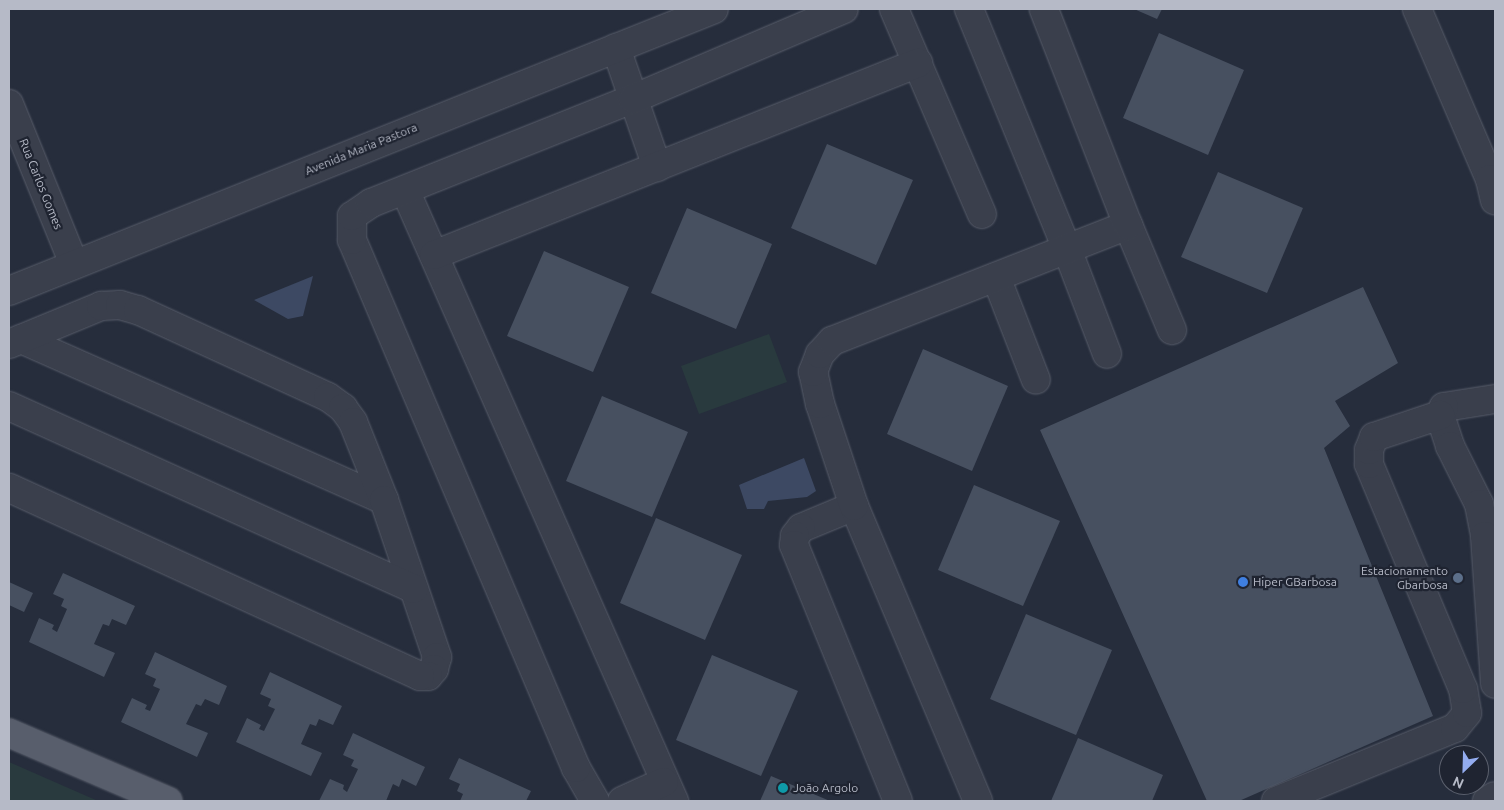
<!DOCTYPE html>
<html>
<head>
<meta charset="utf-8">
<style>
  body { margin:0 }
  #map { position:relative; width:1504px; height:810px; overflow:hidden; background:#262d3c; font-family:Ubuntu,sans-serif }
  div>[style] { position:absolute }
  .green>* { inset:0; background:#293a3e }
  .water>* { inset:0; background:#3d4963 }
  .building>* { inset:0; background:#475060 }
  .roads { filter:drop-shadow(0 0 1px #585d6a) drop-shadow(0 0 1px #585d6a) }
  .minor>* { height:28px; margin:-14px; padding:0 14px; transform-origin:14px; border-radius:14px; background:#3a3f4c }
  .major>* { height:28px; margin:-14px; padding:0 14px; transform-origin:14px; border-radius:14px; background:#585e6c }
  .dots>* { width:14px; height:14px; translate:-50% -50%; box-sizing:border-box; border:2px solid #1f2431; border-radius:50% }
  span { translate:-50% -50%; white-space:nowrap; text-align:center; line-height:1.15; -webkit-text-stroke:4.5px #1f2431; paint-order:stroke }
  .street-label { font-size:12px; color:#b6bac7 }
  .poi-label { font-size:12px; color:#b6bac7 }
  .right { translate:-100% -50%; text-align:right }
  .left { translate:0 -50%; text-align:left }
  .frame { position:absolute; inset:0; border:10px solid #b6bac7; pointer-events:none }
  .north { position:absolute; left:1439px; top:745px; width:50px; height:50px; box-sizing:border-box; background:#1f2431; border:1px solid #5b606d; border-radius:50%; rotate:204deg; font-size:14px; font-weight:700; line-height:20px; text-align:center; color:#b6bac7 }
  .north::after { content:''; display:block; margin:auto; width:18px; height:22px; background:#93acef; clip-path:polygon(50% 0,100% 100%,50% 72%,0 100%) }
</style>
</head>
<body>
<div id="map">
  <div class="green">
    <i style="clip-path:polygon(769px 334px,787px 382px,699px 414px,681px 366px)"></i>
    <i style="clip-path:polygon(9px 762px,98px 801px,9px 801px)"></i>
  </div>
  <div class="water">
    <i style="clip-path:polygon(313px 276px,303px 316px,288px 319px,254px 300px)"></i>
    <i style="clip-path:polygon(804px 458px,816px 491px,807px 497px,768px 501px,764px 509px,747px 509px,739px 485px)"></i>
  </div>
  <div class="building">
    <i style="clip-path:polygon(1134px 9px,1162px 9px,1157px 19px)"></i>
    <i style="clip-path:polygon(1159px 33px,1244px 70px,1208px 155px,1123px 118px)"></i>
    <i style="clip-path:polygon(827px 144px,913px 180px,876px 265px,791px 228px)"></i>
    <i style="clip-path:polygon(1218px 172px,1303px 208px,1267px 293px,1181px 257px)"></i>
    <i style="clip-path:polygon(687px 208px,772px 244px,736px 329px,651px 293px)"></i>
    <i style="clip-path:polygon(544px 251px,629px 287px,593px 372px,507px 336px)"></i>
    <i style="clip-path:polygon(1363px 287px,1398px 363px,1335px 401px,1350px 426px,1324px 448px,1433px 716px,1239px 801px,1207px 801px,1040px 430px)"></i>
    <i style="clip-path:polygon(923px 349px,1008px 386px,972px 471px,887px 434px)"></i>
    <i style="clip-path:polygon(602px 396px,688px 432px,652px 517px,566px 481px)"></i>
    <i style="clip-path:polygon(974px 485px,1060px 521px,1023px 606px,938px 570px)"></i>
    <i style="clip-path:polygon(656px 518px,742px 555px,705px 640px,620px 603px)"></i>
    <i style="clip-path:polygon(63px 573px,135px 606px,126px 625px,112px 619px,109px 626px,103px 624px,94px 644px,115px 653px,104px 677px,29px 642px,39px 618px,54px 625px,52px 629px,57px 632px,67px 609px,61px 606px,64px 599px,53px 594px)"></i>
    <i style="clip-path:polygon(9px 582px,33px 593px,24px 612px,9px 605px)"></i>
    <i style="clip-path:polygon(1026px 614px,1112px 650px,1076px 735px,990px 699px)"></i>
    <i style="clip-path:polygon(155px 652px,227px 686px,219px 705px,205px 699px,201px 706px,196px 704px,186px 724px,208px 733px,197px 757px,121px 722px,132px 698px,147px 705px,145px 709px,150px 711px,160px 689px,153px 686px,156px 679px,145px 674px)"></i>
    <i style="clip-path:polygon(712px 655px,798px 691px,761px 776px,676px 740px)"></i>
    <i style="clip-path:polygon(270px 672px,342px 706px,333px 725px,319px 719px,316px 726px,310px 724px,301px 744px,322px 753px,311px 776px,236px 742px,247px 718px,261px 725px,259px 729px,264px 731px,275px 709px,268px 706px,271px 699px,260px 694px)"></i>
    <i style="clip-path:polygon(353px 733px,425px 767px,416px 786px,402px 779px,399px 787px,393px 784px,386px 801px,319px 801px,330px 779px,344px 785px,343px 789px,347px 792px,358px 769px,351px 766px,354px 760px,343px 755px)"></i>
    <i style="clip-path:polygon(1078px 738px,1163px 775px,1152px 801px,1051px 801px)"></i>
    <i style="clip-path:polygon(459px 758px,531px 791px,526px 801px,460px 801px,463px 794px,457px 791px,460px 784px,449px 779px)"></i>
    <i style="clip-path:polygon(771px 776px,830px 801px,760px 801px)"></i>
  </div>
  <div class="roads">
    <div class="minor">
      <i style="left:894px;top:9px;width:223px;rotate:66.8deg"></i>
      <i style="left:969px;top:9px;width:259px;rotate:67.8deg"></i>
      <i style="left:1067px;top:249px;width:112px;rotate:69.1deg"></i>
      <i style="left:1417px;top:9px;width:185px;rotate:66.8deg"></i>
      <i style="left:1490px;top:179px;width:22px;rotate:77deg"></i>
      <i style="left:616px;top:48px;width:126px;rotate:71deg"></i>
      <i style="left:9px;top:104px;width:173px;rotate:67.9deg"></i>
      <i style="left:405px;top:190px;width:668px;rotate:66.24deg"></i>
      <i style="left:1128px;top:225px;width:114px;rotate:67.3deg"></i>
      <i style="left:434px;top:255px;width:521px;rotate:-21.64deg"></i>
      <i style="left:996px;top:277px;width:110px;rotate:68.8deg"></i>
      <i style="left:9px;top:291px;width:759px;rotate:-21.8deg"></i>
      <i style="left:21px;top:339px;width:397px;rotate:23.9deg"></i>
      <i style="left:9px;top:344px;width:100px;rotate:-22.4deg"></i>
      <i style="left:101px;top:306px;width:19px;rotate:-3deg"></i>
      <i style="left:120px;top:305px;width:19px;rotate:16deg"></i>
      <i style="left:138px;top:310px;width:209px;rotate:24.6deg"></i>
      <i style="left:328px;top:397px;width:19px;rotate:36deg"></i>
      <i style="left:343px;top:408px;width:17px;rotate:54deg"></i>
      <i style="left:353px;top:422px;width:84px;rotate:68.3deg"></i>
      <i style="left:384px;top:500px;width:166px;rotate:71.3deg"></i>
      <i style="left:437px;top:657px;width:12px;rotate:104deg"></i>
      <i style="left:434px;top:669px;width:9px;rotate:131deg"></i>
      <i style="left:428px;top:676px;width:8px;rotate:180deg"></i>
      <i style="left:420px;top:676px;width:452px;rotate:-155.4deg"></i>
      <i style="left:1495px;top:399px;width:52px;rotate:171.1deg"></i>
      <i style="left:1444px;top:407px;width:9px;rotate:117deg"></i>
      <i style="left:1440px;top:415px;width:33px;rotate:72deg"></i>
      <i style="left:1450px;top:446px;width:65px;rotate:63.4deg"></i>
      <i style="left:1479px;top:504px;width:33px;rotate:79deg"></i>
      <i style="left:1485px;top:536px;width:148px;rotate:86.1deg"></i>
      <i style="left:9px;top:406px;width:444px;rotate:24.3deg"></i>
      <i style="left:854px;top:506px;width:57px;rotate:157.5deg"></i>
      <i style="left:801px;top:528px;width:10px;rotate:127deg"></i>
      <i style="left:795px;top:536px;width:9px;rotate:96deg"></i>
      <i style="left:794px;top:545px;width:276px;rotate:67.9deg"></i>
      <i style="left:595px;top:801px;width:38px;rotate:-120deg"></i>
      <i style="left:576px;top:768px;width:574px;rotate:-112.99deg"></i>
      <i style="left:352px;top:240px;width:24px;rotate:-90deg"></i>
      <i style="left:352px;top:216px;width:23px;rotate:-34deg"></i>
      <i style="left:371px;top:203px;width:282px;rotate:-21.7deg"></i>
      <i style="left:633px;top:99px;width:229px;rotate:-23.1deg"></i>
      <i style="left:622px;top:801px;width:46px;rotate:-24.3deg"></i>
      <i style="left:978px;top:801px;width:320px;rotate:-112.8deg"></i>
      <i style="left:854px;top:506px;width:108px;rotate:-108.4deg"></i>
      <i style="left:820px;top:404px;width:33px;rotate:-102deg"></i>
      <i style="left:813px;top:372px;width:19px;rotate:-69deg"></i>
      <i style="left:820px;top:354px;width:18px;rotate:-47deg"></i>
      <i style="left:832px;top:341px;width:318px;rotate:-21.4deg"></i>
      <i style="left:1128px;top:225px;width:232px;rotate:-111.3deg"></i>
      <i style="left:1276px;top:801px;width:193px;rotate:-22.2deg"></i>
      <i style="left:1455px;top:728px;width:19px;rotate:-51deg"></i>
      <i style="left:1467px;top:713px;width:24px;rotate:-99deg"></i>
      <i style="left:1463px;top:689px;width:244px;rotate:-112.7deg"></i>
      <i style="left:1369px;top:464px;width:14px;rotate:-90deg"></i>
      <i style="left:1369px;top:450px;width:14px;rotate:-69deg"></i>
      <i style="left:1374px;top:437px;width:70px;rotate:-18.4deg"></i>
      <i style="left:1487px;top:801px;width:9px;rotate:-32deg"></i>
    </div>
    <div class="major">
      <i style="left:9px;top:733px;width:173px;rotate:23.2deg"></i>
    </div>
  </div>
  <div class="dots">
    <i style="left:1458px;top:578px;background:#5c6f8a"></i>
    <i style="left:1243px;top:582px;background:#3f7fe0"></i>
    <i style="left:783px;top:788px;background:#0f9aa8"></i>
  </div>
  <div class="street-label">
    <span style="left:361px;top:149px;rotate:-22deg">Avenida Maria Pastora</span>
    <span style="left:41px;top:184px;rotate:68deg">Rua Carlos Gomes</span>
  </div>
  <div class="poi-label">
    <span class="right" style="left:1448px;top:578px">Estacionamento<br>Gbarbosa</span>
    <span class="left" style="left:1253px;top:582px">Hiper GBarbosa</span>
    <span class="left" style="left:793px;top:788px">João Argolo</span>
  </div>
  <div class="frame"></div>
  <div class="north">N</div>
</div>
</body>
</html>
